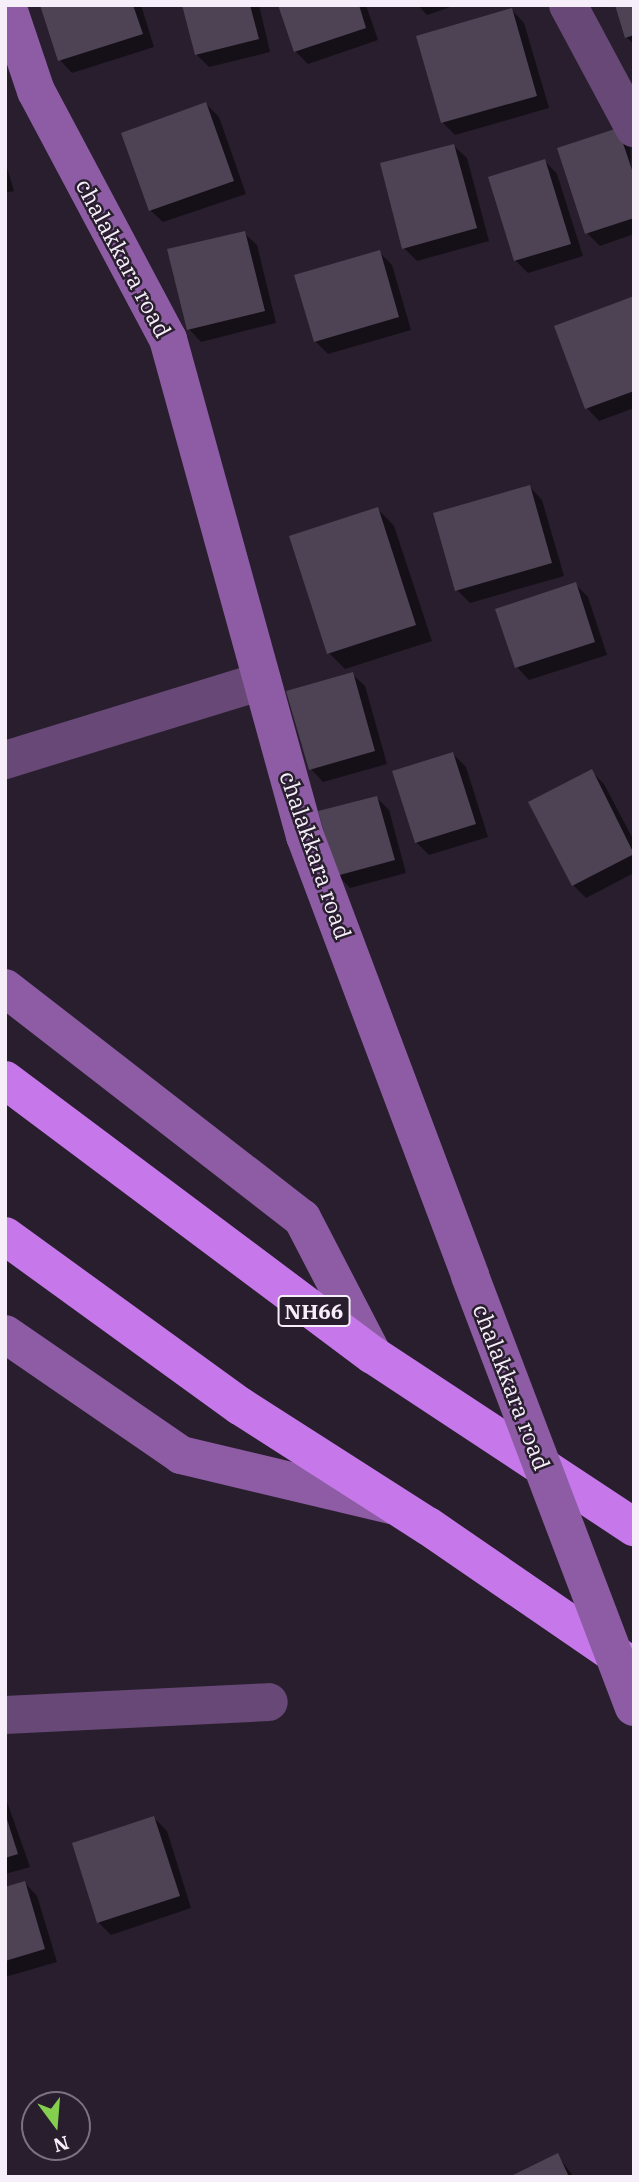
<!DOCTYPE html>
<html>
<head>
<meta charset="utf-8">
<style>
  body { margin:0 }
  #map { position:relative; width:639px; height:2182px; overflow:hidden; background:#281e2d; font-family:"IBM Plex Serif",serif }
  div>[style] { position:absolute }
  .shadow>* { inset:0; background:#0007 }
  .building>* { inset:0; background:#4e4354 }
  .street>* { height:38px; margin:-19px; padding:0 19px; transform-origin:19px; border-radius:19px; background:#674876 }
  .secondary>* { height:38px; margin:-19px; padding:0 19px; transform-origin:19px; border-radius:19px; background:#8d5ca4 }
  .highway>* { height:38px; margin:-19px; padding:0 19px; transform-origin:19px; border-radius:19px; background:#c678ea }
  .secondary-bridge>* { height:38px; margin:-19px; padding:0 19px; transform-origin:19px; border-radius:19px; background:#8d5ca4 }
  span { translate:-50% -50%; white-space:nowrap; text-align:center; line-height:1.15; -webkit-text-stroke:5px #281e2d; paint-order:stroke }
  .shield-label span { padding:2px 5px; background:#281e2d; border:2px solid; border-radius:5px; -webkit-text-stroke-width:0 }
  .shield-label { font-size:21px; color:#f6effa; font-weight:700 }
  .street-label { font-size:23px; color:#f6effa }
  .frame { position:absolute; inset:0; border:7px solid #f6effa; pointer-events:none }
  .north { position:absolute; left:21px; top:2091px; width:70px; height:70px; box-sizing:border-box; background:#281e2d; border:2px solid #7a727f; border-radius:50%; rotate:164deg; font-size:19px; font-weight:700; line-height:28px; text-align:center; color:#f6effa }
  .north::after { content:''; display:block; margin:auto; width:24px; height:32px; background:#84cf4d; clip-path:polygon(50% 0,100% 100%,50% 72%,0 100%) }
</style>
</head>
<body>
<div id="map">
  <div class="shadow">
    <i style="clip-path:polygon(42px 5px,141px 5px,154px 47px,72px 73px,60px 60px)"></i>
    <i style="clip-path:polygon(184px 5px,259px 5px,270px 52px,209px 67px,196px 54px)"></i>
    <i style="clip-path:polygon(280px 5px,366px 5px,378px 40px,308px 64px,295px 51px)"></i>
    <i style="clip-path:polygon(418px 5px,456px 5px,427px 15px)"></i>
    <i style="clip-path:polygon(634px 5px,634px 44px,626px 37px)"></i>
    <i style="clip-path:polygon(512px 10px,524px 23px,549px 108px,455px 135px,442px 122px)"></i>
    <i style="clip-path:polygon(206px 104px,219px 117px,246px 194px,163px 222px,150px 210px)"></i>
    <i style="clip-path:polygon(630px 143px,634px 234px,600px 246px,587px 233px,559px 149px)"></i>
    <i style="clip-path:polygon(454px 146px,467px 158px,489px 241px,417px 261px,404px 248px)"></i>
    <i style="clip-path:polygon(5px 161px,14px 191px,5px 193px)"></i>
    <i style="clip-path:polygon(545px 161px,557px 174px,583px 256px,528px 273px,515px 260px)"></i>
    <i style="clip-path:polygon(244px 233px,257px 245px,276px 323px,201px 342px,189px 329px)"></i>
    <i style="clip-path:polygon(379px 252px,392px 265px,411px 330px,328px 354px,315px 341px)"></i>
    <i style="clip-path:polygon(634px 298px,634px 408px,599px 421px,587px 408px)"></i>
    <i style="clip-path:polygon(530px 487px,542px 500px,564px 576px,470px 603px,457px 590px)"></i>
    <i style="clip-path:polygon(378px 509px,394px 526px,432px 641px,345px 669px,329px 653px)"></i>
    <i style="clip-path:polygon(575px 584px,588px 597px,607px 655px,529px 680px,517px 667px)"></i>
    <i style="clip-path:polygon(352px 674px,365px 686px,387px 764px,323px 782px,311px 769px)"></i>
    <i style="clip-path:polygon(453px 754px,466px 767px,488px 837px,429px 855px,416px 842px)"></i>
    <i style="clip-path:polygon(591px 771px,604px 784px,634px 841px,634px 873px,586px 898px,573px 885px)"></i>
    <i style="clip-path:polygon(377px 798px,389px 810px,406px 873px,350px 888px,338px 875px)"></i>
    <i style="clip-path:polygon(5px 1796px,30px 1867px,5px 1874px)"></i>
    <i style="clip-path:polygon(154px 1818px,167px 1831px,191px 1908px,111px 1935px,98px 1922px)"></i>
    <i style="clip-path:polygon(25px 1883px,37px 1896px,57px 1962px,5px 1977px,5px 1889px)"></i>
    <i style="clip-path:polygon(557px 2155px,574px 2177px,513px 2177px)"></i>
  </div>
  <div class="building">
    <i style="clip-path:polygon(40px 5px,133px 5px,143px 34px,58px 61px)"></i>
    <i style="clip-path:polygon(182px 5px,250px 5px,259px 39px,195px 55px)"></i>
    <i style="clip-path:polygon(278px 5px,359px 5px,366px 28px,294px 52px)"></i>
    <i style="clip-path:polygon(615px 5px,634px 5px,634px 35px,625px 38px)"></i>
    <i style="clip-path:polygon(512px 8px,537px 96px,441px 123px,416px 36px)"></i>
    <i style="clip-path:polygon(206px 102px,234px 181px,149px 211px,121px 133px)"></i>
    <i style="clip-path:polygon(618px 128px,634px 176px,634px 218px,585px 234px,557px 148px)"></i>
    <i style="clip-path:polygon(454px 144px,477px 228px,402px 249px,380px 163px)"></i>
    <i style="clip-path:polygon(545px 159px,571px 244px,514px 261px,488px 177px)"></i>
    <i style="clip-path:polygon(245px 231px,265px 311px,187px 330px,167px 249px)"></i>
    <i style="clip-path:polygon(380px 250px,399px 317px,314px 342px,294px 275px)"></i>
    <i style="clip-path:polygon(634px 296px,634px 391px,585px 409px,554px 326px)"></i>
    <i style="clip-path:polygon(530px 485px,552px 563px,455px 591px,433px 513px)"></i>
    <i style="clip-path:polygon(378px 507px,416px 625px,327px 654px,289px 536px)"></i>
    <i style="clip-path:polygon(576px 582px,595px 642px,515px 668px,495px 609px)"></i>
    <i style="clip-path:polygon(353px 672px,375px 751px,309px 770px,286px 691px)"></i>
    <i style="clip-path:polygon(453px 752px,476px 824px,415px 843px,392px 771px)"></i>
    <i style="clip-path:polygon(592px 769px,634px 854px,572px 886px,528px 802px)"></i>
    <i style="clip-path:polygon(377px 796px,395px 860px,336px 876px,318px 811px)"></i>
    <i style="clip-path:polygon(5px 1813px,18px 1854px,5px 1858px)"></i>
    <i style="clip-path:polygon(154px 1816px,180px 1896px,97px 1923px,72px 1843px)"></i>
    <i style="clip-path:polygon(25px 1881px,45px 1949px,5px 1961px,5px 1887px)"></i>
    <i style="clip-path:polygon(558px 2153px,569px 2177px,509px 2177px)"></i>
  </div>
  <div class="street">
    <i style="left:568px;top:5px;width:140px;rotate:61.8deg"></i>
    <i style="left:5px;top:760px;width:269px;rotate:-17.1deg"></i>
    <i style="left:5px;top:1715px;width:264px;rotate:-2.8deg"></i>
  </div>
  <div class="secondary">
    <i style="left:7px;top:5px;width:91px;rotate:71.4deg"></i>
    <i style="left:36px;top:91px;width:281px;rotate:62deg"></i>
    <i style="left:168px;top:339px;width:516px;rotate:74.59deg"></i>
    <i style="left:305px;top:836px;width:470px;rotate:69.4deg"></i>
    <i style="left:5px;top:988px;width:376px;rotate:37.8deg"></i>
    <i style="left:302px;top:1218px;width:154px;rotate:62.6deg"></i>
    <i style="left:5px;top:1334px;width:214px;rotate:34.5deg"></i>
    <i style="left:181px;top:1455px;width:216px;rotate:13.4deg"></i>
  </div>
  <div class="highway">
    <i style="left:5px;top:1080px;width:459px;rotate:36.8deg"></i>
    <i style="left:373px;top:1355px;width:313px;rotate:33.4deg"></i>
    <i style="left:5px;top:1236px;width:290px;rotate:35.9deg"></i>
    <i style="left:240px;top:1406px;width:223px;rotate:32.6deg"></i>
    <i style="left:428px;top:1526px;width:244px;rotate:34.5deg"></i>
  </div>
  <div class="secondary-bridge">
    <i style="left:470px;top:1276px;width:461px;rotate:69.2deg"></i>
  </div>
  <div class="shield-label">
    <span style="left:314px;top:1311px">NH66</span>
  </div>
  <div class="street-label">
    <span style="left:124px;top:258px;rotate:62deg">chalakkara road</span>
    <span style="left:316px;top:855px;rotate:71deg">chalakkara road</span>
    <span style="left:512px;top:1387px;rotate:69deg">chalakkara road</span>
  </div>
  <div class="frame"></div>
  <div class="north">N</div>
</div>
</body>
</html>
